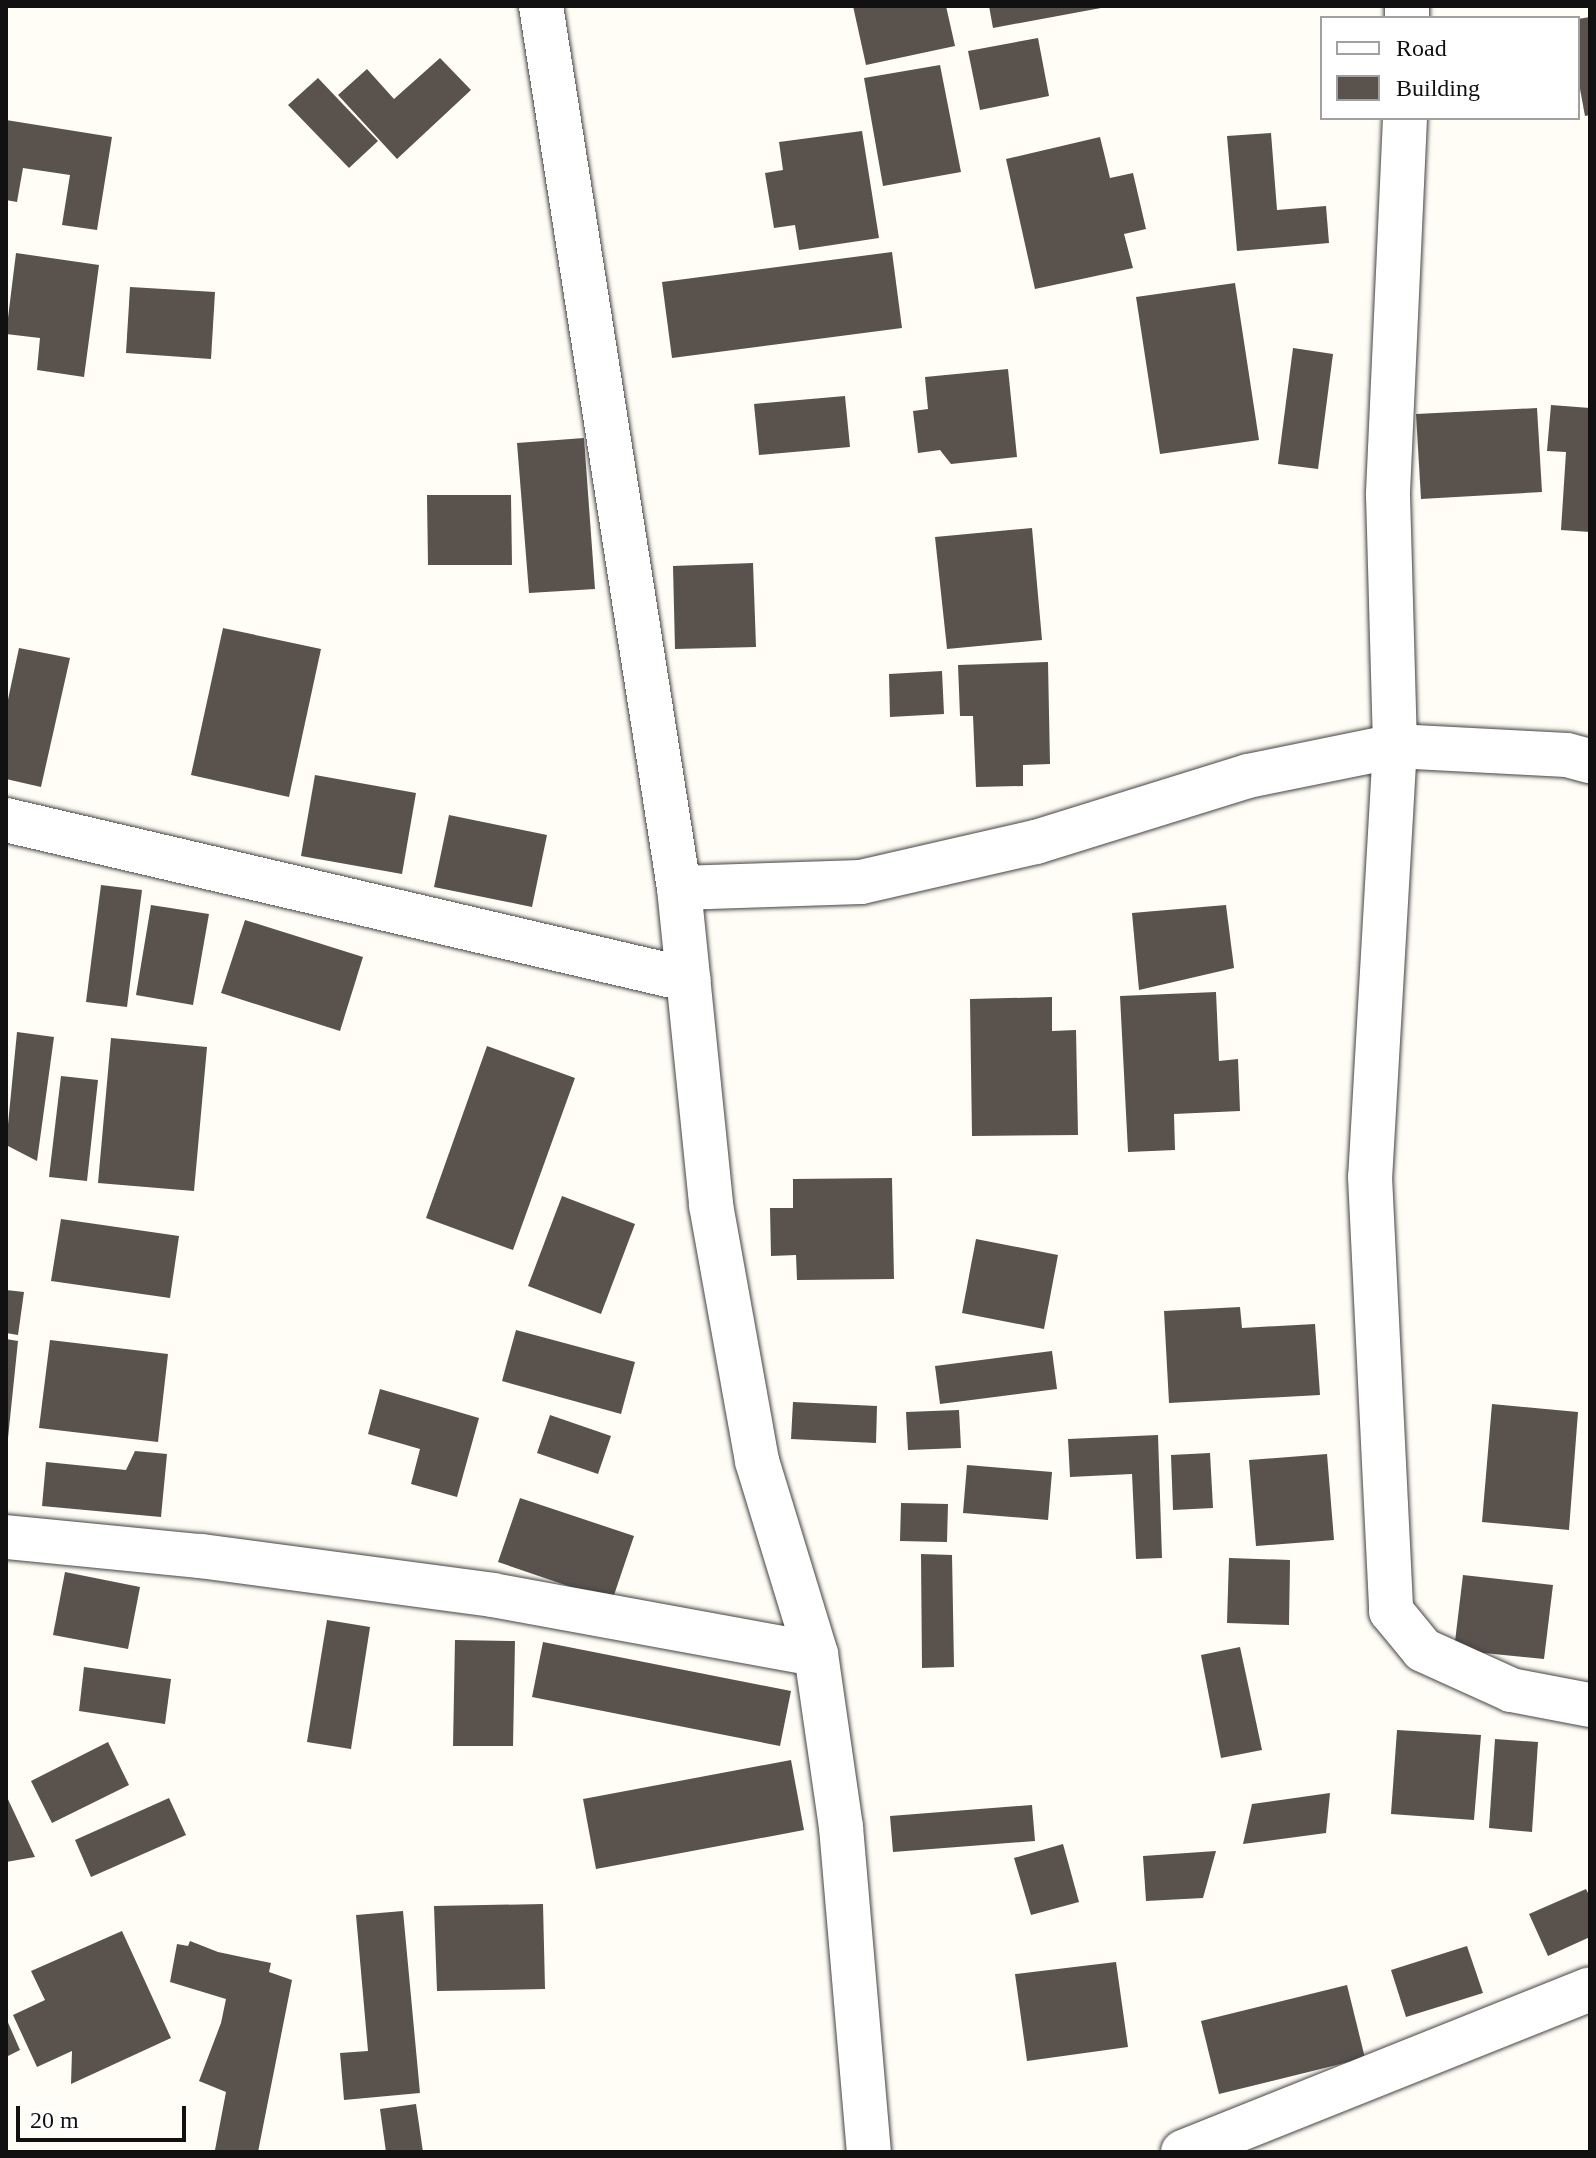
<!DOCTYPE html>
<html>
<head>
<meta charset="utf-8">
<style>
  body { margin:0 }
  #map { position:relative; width:1596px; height:2158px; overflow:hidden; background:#fffdf5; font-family:"Times New Roman",serif }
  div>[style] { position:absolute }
  .building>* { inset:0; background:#5a524d }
  .roads { filter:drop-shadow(0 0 2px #444) drop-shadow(0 0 2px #444) }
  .minor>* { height:44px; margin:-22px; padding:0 22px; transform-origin:22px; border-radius:22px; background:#fff }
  span { translate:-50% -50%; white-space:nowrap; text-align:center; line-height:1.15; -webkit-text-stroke:8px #fff; paint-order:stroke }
  .frame { position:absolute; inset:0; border:8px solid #111; pointer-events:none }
  .legend { position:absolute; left:1320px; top:16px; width:260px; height:104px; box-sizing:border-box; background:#fff; border:2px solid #a0a0a0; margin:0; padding:10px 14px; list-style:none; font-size:24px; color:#111 }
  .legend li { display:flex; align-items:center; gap:16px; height:40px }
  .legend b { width:40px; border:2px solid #a0a0a0 }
  .scale { position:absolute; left:16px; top:2106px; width:170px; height:36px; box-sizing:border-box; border:4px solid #111; border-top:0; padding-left:10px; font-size:24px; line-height:28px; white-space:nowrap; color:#111; -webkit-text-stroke:6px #fff; paint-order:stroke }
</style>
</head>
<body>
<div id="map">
  <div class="building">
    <i style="clip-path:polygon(853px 6px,946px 6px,955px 46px,866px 65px)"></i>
    <i style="clip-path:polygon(989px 6px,1101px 6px,1101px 8px,993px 28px)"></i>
    <i style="clip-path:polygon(1590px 17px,1590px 115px,1585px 116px,1578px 78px,1578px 19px)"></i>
    <i style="clip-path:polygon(1038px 38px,1049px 96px,980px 110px,968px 51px)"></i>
    <i style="clip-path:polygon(440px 58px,471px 90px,397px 159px,338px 95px,367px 69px,394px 99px)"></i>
    <i style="clip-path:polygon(940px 65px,961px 172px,883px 186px,864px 78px)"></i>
    <i style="clip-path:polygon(318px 78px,378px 141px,349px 168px,288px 105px)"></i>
    <i style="clip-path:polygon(6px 120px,112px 137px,97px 230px,62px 225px,70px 175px,23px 168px,17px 202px,6px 200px)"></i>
    <i style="clip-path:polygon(862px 131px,879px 238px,799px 250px,795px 225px,774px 228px,765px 173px,783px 170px,779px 142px)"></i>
    <i style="clip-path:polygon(1271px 133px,1277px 210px,1326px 206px,1329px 243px,1237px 251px,1227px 136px)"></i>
    <i style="clip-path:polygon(1100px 137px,1110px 178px,1133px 173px,1146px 229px,1124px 234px,1133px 268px,1035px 289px,1006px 159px)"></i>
    <i style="clip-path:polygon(892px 252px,902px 328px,672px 358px,662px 282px)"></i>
    <i style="clip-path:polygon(16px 253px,99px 265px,84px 377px,37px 370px,40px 338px,6px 334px)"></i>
    <i style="clip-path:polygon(1235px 283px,1259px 440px,1160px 454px,1136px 297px)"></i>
    <i style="clip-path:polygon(130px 287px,215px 292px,211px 359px,126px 353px)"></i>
    <i style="clip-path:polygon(1293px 348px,1333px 354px,1318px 469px,1278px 464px)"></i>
    <i style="clip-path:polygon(1008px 369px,1017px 457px,951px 464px,940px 450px,918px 453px,913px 411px,928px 409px,925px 377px)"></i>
    <i style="clip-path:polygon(845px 396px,850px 447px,759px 455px,754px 404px)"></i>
    <i style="clip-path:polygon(1551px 405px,1590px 408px,1590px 532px,1561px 530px,1566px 452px,1547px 451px)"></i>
    <i style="clip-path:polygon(1537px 408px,1542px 492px,1421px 499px,1416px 414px)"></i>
    <i style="clip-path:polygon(584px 438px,595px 589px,529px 593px,517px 443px)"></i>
    <i style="clip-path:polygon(427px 495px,511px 495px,512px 565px,428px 565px)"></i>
    <i style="clip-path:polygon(1032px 528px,1042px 640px,947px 649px,935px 537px)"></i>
    <i style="clip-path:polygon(753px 563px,756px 647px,675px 649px,673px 566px)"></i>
    <i style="clip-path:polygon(223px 628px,321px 649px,289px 797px,191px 775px)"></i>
    <i style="clip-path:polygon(19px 648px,70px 658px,41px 787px,6px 779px,6px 709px)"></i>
    <i style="clip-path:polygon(1048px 662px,1050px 764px,1023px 765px,1023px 786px,976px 787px,973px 716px,960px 716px,958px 665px)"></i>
    <i style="clip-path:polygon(942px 671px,944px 714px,890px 717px,889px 674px)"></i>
    <i style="clip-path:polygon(315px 775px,416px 793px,402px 874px,301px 856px)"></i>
    <i style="clip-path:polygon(449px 815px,547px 835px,532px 907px,434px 887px)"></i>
    <i style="clip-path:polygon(101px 885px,142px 890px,127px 1007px,86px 1002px)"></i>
    <i style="clip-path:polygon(151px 905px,209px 914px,193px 1005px,136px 995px)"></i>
    <i style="clip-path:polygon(1226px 905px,1234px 968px,1139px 990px,1132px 913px)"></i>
    <i style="clip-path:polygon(245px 920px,363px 957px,340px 1031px,221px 993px)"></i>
    <i style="clip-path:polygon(1216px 992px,1219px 1061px,1238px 1059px,1240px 1111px,1174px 1114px,1175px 1150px,1128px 1152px,1120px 996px)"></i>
    <i style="clip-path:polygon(1052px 997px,1052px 1031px,1076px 1030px,1078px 1135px,972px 1136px,970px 999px)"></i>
    <i style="clip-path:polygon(17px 1032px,54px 1037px,37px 1161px,6px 1145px)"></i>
    <i style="clip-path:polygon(111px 1038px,207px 1047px,194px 1191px,98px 1183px)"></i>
    <i style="clip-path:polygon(487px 1046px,575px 1078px,513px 1250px,426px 1218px)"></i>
    <i style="clip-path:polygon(61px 1076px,98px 1080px,87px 1181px,49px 1177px)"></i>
    <i style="clip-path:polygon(892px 1178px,894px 1279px,797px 1280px,796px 1255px,771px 1256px,770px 1208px,793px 1208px,793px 1179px)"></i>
    <i style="clip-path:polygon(562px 1196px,635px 1224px,601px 1314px,528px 1286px)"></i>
    <i style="clip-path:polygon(61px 1219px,179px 1236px,170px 1298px,51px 1281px)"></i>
    <i style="clip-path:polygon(976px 1239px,1058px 1255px,1044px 1329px,962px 1313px)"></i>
    <i style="clip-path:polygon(6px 1290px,24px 1292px,18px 1335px,6px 1333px)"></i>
    <i style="clip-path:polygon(1240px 1307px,1242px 1328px,1315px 1324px,1320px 1395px,1169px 1403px,1164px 1311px)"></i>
    <i style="clip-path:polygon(516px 1330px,635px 1362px,621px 1414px,502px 1381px)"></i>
    <i style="clip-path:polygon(6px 1339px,18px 1341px,8px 1438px,6px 1437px)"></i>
    <i style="clip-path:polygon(50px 1340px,168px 1354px,158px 1442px,39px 1428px)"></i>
    <i style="clip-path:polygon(1052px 1351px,1057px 1389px,940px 1404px,935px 1366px)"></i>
    <i style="clip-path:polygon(380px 1389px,479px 1418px,457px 1497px,411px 1484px,420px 1449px,368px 1434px)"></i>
    <i style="clip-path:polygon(793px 1402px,877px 1406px,876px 1443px,791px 1439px)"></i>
    <i style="clip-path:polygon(1492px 1404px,1578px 1412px,1569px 1530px,1482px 1522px)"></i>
    <i style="clip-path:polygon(959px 1410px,961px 1448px,908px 1450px,906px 1412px)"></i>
    <i style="clip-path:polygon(550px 1415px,611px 1436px,598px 1474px,537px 1453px)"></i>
    <i style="clip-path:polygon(1158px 1435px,1162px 1558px,1136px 1559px,1132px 1474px,1070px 1477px,1068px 1439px)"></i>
    <i style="clip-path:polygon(135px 1451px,167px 1454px,161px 1517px,42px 1506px,46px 1462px,126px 1470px)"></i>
    <i style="clip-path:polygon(1210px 1453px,1213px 1508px,1173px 1510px,1171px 1455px)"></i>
    <i style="clip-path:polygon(1327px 1454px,1334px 1540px,1256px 1546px,1249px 1460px)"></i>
    <i style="clip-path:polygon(967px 1465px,1052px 1472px,1048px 1520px,963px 1513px)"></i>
    <i style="clip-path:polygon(520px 1498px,634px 1536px,612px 1601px,498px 1562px)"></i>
    <i style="clip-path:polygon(901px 1503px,948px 1504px,947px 1542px,900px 1541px)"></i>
    <i style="clip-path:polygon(921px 1554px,952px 1555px,954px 1667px,922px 1668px)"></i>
    <i style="clip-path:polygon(1229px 1558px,1290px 1560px,1289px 1625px,1227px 1623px)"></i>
    <i style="clip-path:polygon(65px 1572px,140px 1587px,128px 1649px,53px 1635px)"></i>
    <i style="clip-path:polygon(1463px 1575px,1553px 1585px,1544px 1659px,1454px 1650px)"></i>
    <i style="clip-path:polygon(327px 1620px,370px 1627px,351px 1749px,307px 1742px)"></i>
    <i style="clip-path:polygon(455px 1640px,515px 1641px,513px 1746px,453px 1746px)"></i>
    <i style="clip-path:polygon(543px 1642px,791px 1691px,780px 1746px,532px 1697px)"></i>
    <i style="clip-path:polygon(1240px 1647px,1262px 1750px,1221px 1758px,1201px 1655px)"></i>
    <i style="clip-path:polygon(84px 1667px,171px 1679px,165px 1724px,79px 1711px)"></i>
    <i style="clip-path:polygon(1397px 1730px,1481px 1735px,1474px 1820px,1391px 1814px)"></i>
    <i style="clip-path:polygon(1495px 1739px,1538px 1742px,1532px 1832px,1489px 1828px)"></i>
    <i style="clip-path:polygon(108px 1742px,129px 1785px,52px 1823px,31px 1781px)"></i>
    <i style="clip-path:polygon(791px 1760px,804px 1830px,596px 1869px,583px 1799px)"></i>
    <i style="clip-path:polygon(1330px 1793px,1326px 1833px,1243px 1844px,1252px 1804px)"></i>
    <i style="clip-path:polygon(6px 1795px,35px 1857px,6px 1862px)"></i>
    <i style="clip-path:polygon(169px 1798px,186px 1835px,91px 1877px,75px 1840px)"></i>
    <i style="clip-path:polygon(1032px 1805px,1035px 1841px,893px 1852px,890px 1816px)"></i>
    <i style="clip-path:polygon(1063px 1844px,1079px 1902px,1031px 1915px,1014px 1858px)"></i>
    <i style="clip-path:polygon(1216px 1851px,1203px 1898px,1146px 1901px,1143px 1856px)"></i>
    <i style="clip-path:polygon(1586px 1889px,1590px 1897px,1590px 1937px,1548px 1956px,1529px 1914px)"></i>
    <i style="clip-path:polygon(543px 1904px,545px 1989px,437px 1991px,434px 1906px)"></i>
    <i style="clip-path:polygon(403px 1911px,420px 2093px,344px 2100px,340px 2053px,368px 2051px,356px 1915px)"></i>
    <i style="clip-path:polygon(122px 1931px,171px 2038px,71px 2084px,72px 2051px,37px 2067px,13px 2015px,45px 2000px,31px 1971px)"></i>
    <i style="clip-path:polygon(190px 1941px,218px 1952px,271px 1963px,269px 1972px,292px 1980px,258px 2152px,215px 2150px,226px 2092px,199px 2081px,221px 2023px,226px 1999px,170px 1982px,177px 1944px,188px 1946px)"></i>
    <i style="clip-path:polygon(1467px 1946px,1483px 1993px,1406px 2017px,1391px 1970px)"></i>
    <i style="clip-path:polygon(1116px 1962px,1128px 2047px,1027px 2061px,1015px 1974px)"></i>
    <i style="clip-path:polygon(1347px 1985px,1365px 2058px,1219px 2094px,1201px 2021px)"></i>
    <i style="clip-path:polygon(6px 2018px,20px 2050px,6px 2057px)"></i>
    <i style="clip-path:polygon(416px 2104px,423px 2152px,386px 2152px,380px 2109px)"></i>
  </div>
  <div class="roads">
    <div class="minor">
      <i style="left:541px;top:6px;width:893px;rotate:81.11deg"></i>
      <i style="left:679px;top:888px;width:319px;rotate:84.2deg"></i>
      <i style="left:711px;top:1205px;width:260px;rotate:79.8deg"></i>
      <i style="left:757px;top:1461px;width:202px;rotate:73deg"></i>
      <i style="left:816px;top:1654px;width:175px;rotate:81.8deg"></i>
      <i style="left:841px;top:1827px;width:326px;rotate:85.1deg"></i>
      <i style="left:1407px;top:18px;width:12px;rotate:-90deg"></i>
      <i style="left:1405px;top:118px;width:377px;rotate:92.6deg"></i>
      <i style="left:1388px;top:495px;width:251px;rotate:88.4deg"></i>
      <i style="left:1395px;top:746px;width:432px;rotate:93.3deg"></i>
      <i style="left:1370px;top:1177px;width:435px;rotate:87.2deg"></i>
      <i style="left:1391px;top:1611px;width:50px;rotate:50.6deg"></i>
      <i style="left:1423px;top:1650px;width:97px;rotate:24.4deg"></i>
      <i style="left:1511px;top:1690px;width:80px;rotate:10.8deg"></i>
      <i style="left:6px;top:820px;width:701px;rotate:13.18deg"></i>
      <i style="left:679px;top:888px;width:182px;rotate:-1.9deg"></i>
      <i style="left:861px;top:882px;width:180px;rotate:-12.9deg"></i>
      <i style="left:1036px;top:842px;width:222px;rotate:-17.3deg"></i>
      <i style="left:1248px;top:776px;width:150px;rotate:-11.5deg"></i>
      <i style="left:1395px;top:746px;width:172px;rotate:3deg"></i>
      <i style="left:1567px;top:755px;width:24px;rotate:15deg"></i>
      <i style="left:6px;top:1537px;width:196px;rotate:5.6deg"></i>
      <i style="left:201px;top:1556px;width:295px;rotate:7.6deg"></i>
      <i style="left:493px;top:1595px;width:328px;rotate:10.4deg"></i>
      <i style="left:1183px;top:2152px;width:438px;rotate:-21.8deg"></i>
    </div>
  </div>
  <div class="frame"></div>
  <ul class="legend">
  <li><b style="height:10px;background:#fff"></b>Road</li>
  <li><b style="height:22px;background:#5a524d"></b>Building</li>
  </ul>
  <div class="scale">20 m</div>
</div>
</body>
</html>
